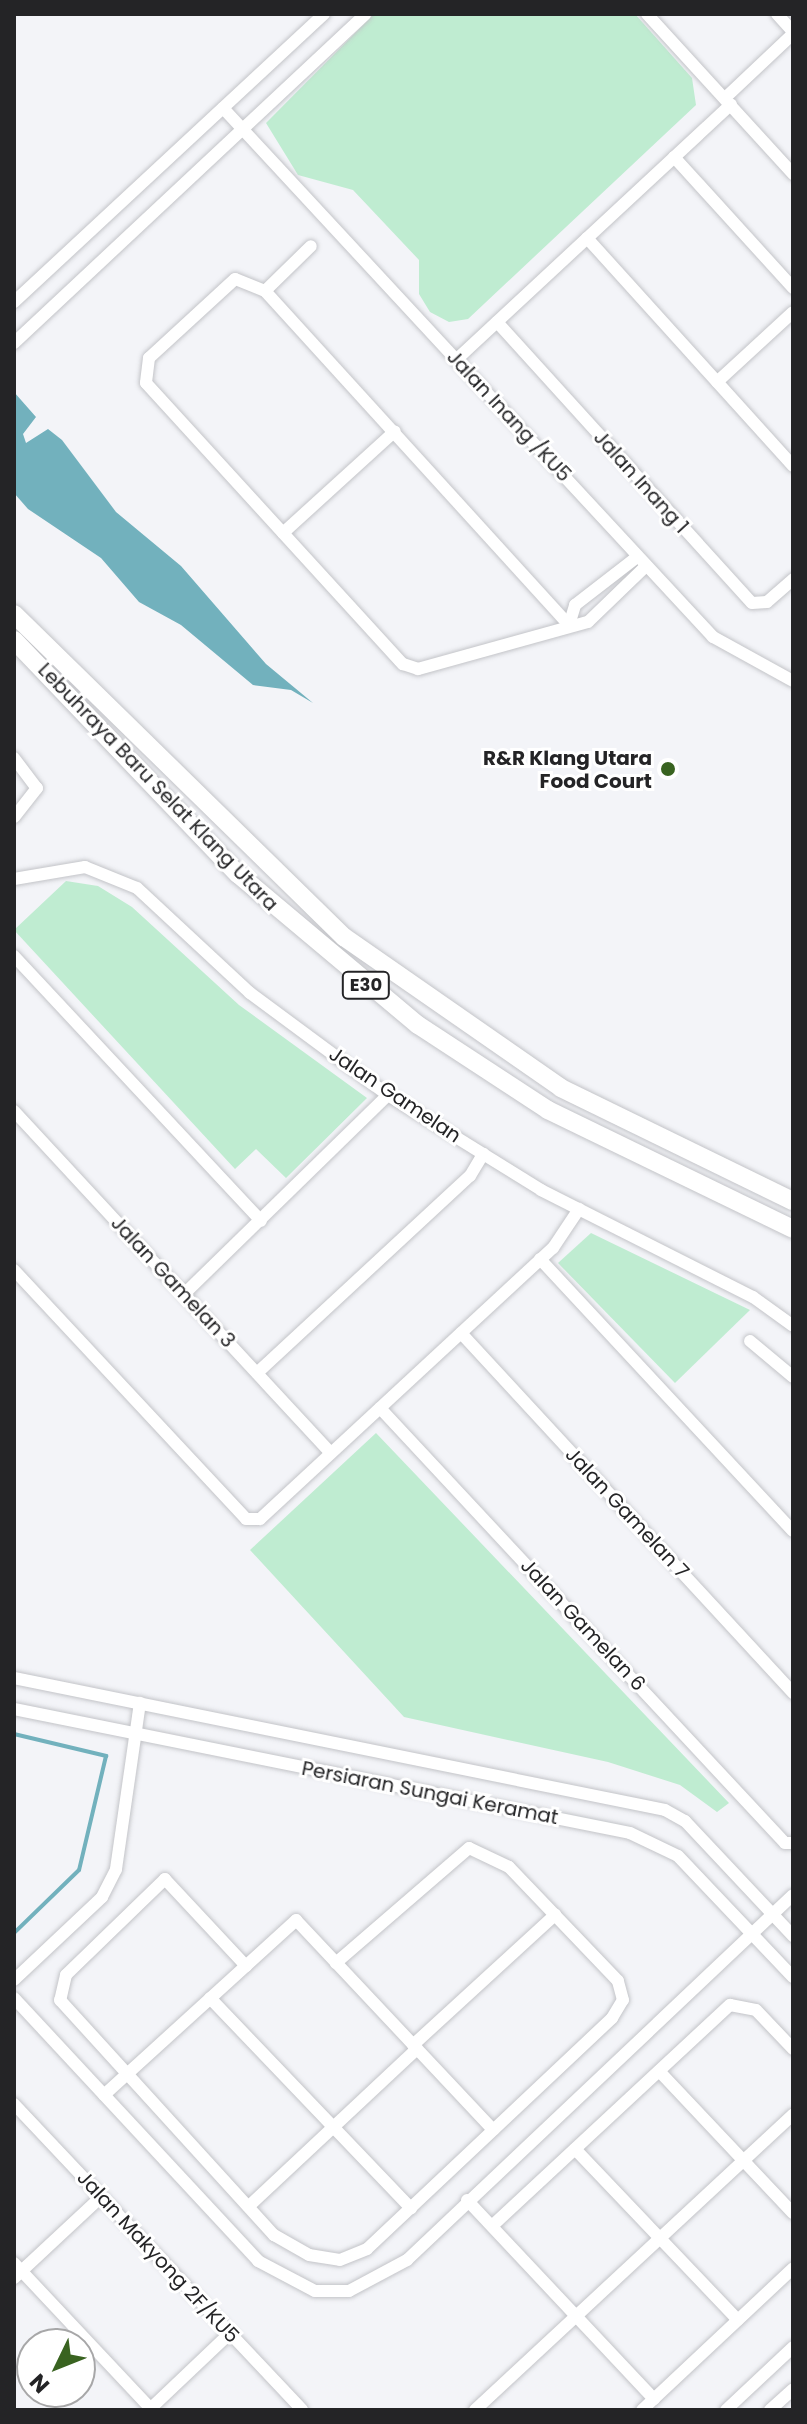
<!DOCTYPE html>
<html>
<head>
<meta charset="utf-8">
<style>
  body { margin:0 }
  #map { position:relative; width:807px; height:2424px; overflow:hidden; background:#f3f4f8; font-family:Poppins,sans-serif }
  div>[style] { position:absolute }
  .green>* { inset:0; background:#bfecd1 }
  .water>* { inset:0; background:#72b1bd }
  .stream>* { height:4px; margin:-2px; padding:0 2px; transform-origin:2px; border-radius:2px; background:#72b1bd }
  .roads { filter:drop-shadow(0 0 2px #c3c4c8) drop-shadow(0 0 2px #c3c4c8) }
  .minor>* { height:12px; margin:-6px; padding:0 6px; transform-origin:6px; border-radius:6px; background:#fff }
  .highway>* { height:18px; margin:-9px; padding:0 9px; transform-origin:9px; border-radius:9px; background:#fff }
  .dots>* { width:22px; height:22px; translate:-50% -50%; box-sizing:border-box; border:4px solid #fff; border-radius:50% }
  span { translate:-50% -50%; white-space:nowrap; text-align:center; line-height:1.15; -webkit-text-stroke:6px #fff; paint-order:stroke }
  .shield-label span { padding:2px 6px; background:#fff; border:2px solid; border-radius:6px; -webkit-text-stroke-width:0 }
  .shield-label { font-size:18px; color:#242426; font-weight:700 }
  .street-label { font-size:20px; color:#242426 }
  .poi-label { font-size:20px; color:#242426; font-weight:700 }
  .right { translate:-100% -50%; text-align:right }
  .frame { position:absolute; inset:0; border:16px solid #242426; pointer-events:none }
  .north { position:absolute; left:16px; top:2328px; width:80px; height:80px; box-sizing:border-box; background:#fff; border:2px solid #a7a7a8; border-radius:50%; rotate:227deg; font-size:22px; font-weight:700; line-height:32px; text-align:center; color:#242426 }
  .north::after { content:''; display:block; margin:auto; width:28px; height:36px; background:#396320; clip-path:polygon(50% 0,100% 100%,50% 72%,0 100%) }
</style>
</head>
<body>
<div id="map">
  <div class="green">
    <i style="clip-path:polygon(374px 14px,635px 14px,692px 78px,696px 105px,468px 319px,449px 322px,430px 312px,419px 294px,419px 260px,353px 190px,298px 175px,266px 123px)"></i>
    <i style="clip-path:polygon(66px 881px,98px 886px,132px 907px,239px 1005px,367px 1098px,286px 1178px,256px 1149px,235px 1169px,14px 930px)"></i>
    <i style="clip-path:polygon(591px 1233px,750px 1310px,675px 1383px,558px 1263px)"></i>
    <i style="clip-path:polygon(376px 1433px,729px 1803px,717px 1812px,680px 1785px,608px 1762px,404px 1717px,250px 1550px)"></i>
  </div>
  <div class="water">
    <i style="clip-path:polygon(14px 392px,36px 417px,23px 434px,26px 443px,48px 429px,62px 440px,116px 512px,181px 566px,266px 664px,313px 703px,291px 690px,253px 685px,181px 625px,139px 602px,101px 558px,28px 509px,14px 493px)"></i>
  </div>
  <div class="stream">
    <i style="left:14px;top:1734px;width:95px;rotate:13.4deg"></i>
    <i style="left:106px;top:1756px;width:117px;rotate:103.3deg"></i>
    <i style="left:79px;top:1870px;width:91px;rotate:135.9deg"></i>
  </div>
  <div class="roads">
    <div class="minor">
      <i style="left:647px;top:14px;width:217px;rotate:47.6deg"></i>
      <i style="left:777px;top:14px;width:24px;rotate:48deg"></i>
      <i style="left:725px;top:98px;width:93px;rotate:-43.3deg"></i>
      <i style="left:223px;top:108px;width:721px;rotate:47.19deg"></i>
      <i style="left:713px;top:637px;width:91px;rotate:28.8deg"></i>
      <i style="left:674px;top:157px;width:177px;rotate:47.7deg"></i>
      <i style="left:587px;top:238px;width:307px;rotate:47.9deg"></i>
      <i style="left:265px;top:291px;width:64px;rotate:-44.4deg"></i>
      <i style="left:14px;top:302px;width:423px;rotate:-42.9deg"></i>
      <i style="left:497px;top:322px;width:379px;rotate:47.8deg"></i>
      <i style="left:752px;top:603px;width:15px;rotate:-4deg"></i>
      <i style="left:767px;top:602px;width:35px;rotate:-41deg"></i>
      <i style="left:14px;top:343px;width:481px;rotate:-43.1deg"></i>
      <i style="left:457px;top:359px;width:374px;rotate:-42.9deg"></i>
      <i style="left:717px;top:382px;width:103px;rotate:-42.6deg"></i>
      <i style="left:283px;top:533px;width:151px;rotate:-42.3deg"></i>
      <i style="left:569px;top:625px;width:452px;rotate:-132.3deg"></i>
      <i style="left:265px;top:291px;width:32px;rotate:-158deg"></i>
      <i style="left:235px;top:279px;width:117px;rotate:137.4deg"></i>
      <i style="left:149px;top:358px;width:25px;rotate:97deg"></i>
      <i style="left:146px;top:383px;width:381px;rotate:47.6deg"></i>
      <i style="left:403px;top:664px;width:16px;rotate:18deg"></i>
      <i style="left:418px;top:669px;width:176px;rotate:-15.5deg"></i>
      <i style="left:588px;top:622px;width:81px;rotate:-44deg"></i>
      <i style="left:569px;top:625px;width:21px;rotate:-73deg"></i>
      <i style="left:575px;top:605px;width:78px;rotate:-37.7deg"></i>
      <i style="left:14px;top:758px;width:38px;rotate:53deg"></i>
      <i style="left:37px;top:788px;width:37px;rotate:128deg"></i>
      <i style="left:14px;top:879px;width:72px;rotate:-9.6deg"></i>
      <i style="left:85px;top:867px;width:56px;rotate:22deg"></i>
      <i style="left:137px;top:888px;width:154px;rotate:42.9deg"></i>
      <i style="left:250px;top:993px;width:172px;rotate:36.5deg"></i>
      <i style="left:388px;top:1095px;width:180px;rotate:31.8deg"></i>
      <i style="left:541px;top:1190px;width:237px;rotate:26.8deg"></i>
      <i style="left:753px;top:1297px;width:49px;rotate:35.9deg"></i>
      <i style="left:14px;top:956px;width:362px;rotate:47deg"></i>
      <i style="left:14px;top:1111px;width:466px;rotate:47.2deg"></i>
      <i style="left:540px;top:1259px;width:371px;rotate:47.1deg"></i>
      <i style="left:14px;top:1270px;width:340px;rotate:47deg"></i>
      <i style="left:246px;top:1519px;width:14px"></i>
      <i style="left:260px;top:1519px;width:399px;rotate:-42.8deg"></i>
      <i style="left:553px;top:1248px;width:47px;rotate:-56.3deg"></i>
      <i style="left:184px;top:1294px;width:285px;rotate:-44.3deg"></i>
      <i style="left:461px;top:1333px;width:490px;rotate:47.3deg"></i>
      <i style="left:750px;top:1341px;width:56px;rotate:39.9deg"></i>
      <i style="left:257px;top:1373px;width:290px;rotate:-42.8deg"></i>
      <i style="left:470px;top:1176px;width:26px;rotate:-59deg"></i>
      <i style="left:380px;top:1408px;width:594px;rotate:47.05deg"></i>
      <i style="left:785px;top:1843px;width:8px"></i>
      <i style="left:14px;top:1678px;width:664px;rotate:11.46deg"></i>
      <i style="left:665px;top:1810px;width:23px;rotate:29deg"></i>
      <i style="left:685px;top:1821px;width:158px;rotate:46.8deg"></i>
      <i style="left:14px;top:1709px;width:628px;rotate:11.38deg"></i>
      <i style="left:630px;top:1833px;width:53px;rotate:25.6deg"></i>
      <i style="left:678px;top:1856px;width:167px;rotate:46.5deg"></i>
      <i style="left:246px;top:1966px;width:119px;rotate:-133deg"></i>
      <i style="left:165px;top:1879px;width:138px;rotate:135.9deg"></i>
      <i style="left:66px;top:1975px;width:26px;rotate:103deg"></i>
      <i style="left:60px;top:2000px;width:318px;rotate:47.7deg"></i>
      <i style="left:274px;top:2235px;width:40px;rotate:29.7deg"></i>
      <i style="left:309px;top:2255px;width:31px;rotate:9deg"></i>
      <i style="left:340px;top:2260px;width:29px;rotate:-22deg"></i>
      <i style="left:367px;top:2249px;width:337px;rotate:-43.3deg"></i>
      <i style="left:612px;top:2018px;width:21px;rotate:-59deg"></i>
      <i style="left:623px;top:2000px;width:20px;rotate:-105deg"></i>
      <i style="left:618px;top:1981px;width:158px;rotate:-133.7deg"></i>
      <i style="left:509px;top:1867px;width:44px;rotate:-154.6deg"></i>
      <i style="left:469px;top:1848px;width:176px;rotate:139.2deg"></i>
      <i style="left:14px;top:1980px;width:121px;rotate:-43.3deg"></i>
      <i style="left:102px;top:1897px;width:31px;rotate:-63deg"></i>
      <i style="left:116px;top:1869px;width:168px;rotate:-81.8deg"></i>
      <i style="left:14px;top:1998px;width:359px;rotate:47.1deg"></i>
      <i style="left:258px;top:2261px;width:64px;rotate:27.8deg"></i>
      <i style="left:315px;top:2291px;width:34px"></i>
      <i style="left:349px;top:2291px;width:66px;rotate:-28.1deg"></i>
      <i style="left:407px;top:2260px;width:531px;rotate:-43.4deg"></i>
      <i style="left:210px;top:1998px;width:291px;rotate:46.3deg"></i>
      <i style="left:413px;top:2045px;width:193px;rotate:-42.5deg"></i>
      <i style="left:659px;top:2071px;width:195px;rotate:46.7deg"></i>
      <i style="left:104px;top:2095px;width:260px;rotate:-42.3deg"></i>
      <i style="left:296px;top:1920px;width:288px;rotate:46.8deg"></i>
      <i style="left:14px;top:2104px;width:420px;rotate:46.7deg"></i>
      <i style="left:575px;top:2149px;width:236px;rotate:46.4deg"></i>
      <i style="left:467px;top:2200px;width:273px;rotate:46.8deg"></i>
      <i style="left:249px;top:2206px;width:230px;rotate:-43.1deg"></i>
      <i style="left:492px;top:2226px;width:325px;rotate:-42.9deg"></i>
      <i style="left:730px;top:2005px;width:26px;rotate:11deg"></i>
      <i style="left:756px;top:2010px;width:54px;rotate:46.5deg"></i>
      <i style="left:14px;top:2263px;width:202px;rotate:46.8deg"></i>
      <i style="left:14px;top:2278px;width:119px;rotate:-43deg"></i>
      <i style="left:149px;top:2410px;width:112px;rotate:-43.5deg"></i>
      <i style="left:475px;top:2410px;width:434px;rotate:-42.9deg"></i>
      <i style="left:642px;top:2410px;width:207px;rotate:-43.2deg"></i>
      <i style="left:726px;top:2410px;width:92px;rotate:-43.2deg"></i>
      <i style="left:770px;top:2410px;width:31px;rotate:-42deg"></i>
    </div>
    <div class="highway">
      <i style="left:14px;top:614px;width:462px;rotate:44.4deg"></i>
      <i style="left:344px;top:937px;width:264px;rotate:34.8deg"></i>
      <i style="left:561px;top:1088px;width:258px;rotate:26deg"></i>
      <i style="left:14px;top:640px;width:324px;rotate:46.3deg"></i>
      <i style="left:238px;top:874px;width:235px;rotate:40deg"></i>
      <i style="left:418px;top:1025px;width:155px;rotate:33.2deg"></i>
      <i style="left:548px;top:1110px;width:272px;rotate:25.9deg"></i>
    </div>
  </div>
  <div class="dots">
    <i style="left:668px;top:769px;background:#396320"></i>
  </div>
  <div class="shield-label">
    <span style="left:366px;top:985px">E30</span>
  </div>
  <div class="street-label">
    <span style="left:509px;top:416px;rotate:47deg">Jalan Inang /KU5</span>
    <span style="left:641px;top:482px;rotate:48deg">Jalan Inang 1</span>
    <span style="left:158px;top:787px;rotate:46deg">Lebuhraya Baru Selat Klang Utara</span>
    <span style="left:395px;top:1095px;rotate:34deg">Jalan Gamelan</span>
    <span style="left:173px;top:1282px;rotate:47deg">Jalan Gamelan 3</span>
    <span style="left:627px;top:1513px;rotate:47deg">Jalan Gamelan 7</span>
    <span style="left:583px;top:1625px;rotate:47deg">Jalan Gamelan 6</span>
    <span style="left:430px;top:1793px;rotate:11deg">Persiaran Sungai Keramat</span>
    <span style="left:158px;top:2257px;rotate:47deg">Jalan Makyong 2F/KU5</span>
  </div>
  <div class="poi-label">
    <span class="right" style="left:652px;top:770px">R&amp;R Klang Utara<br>Food Court</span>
  </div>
  <div class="frame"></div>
  <div class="north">N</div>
</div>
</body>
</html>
